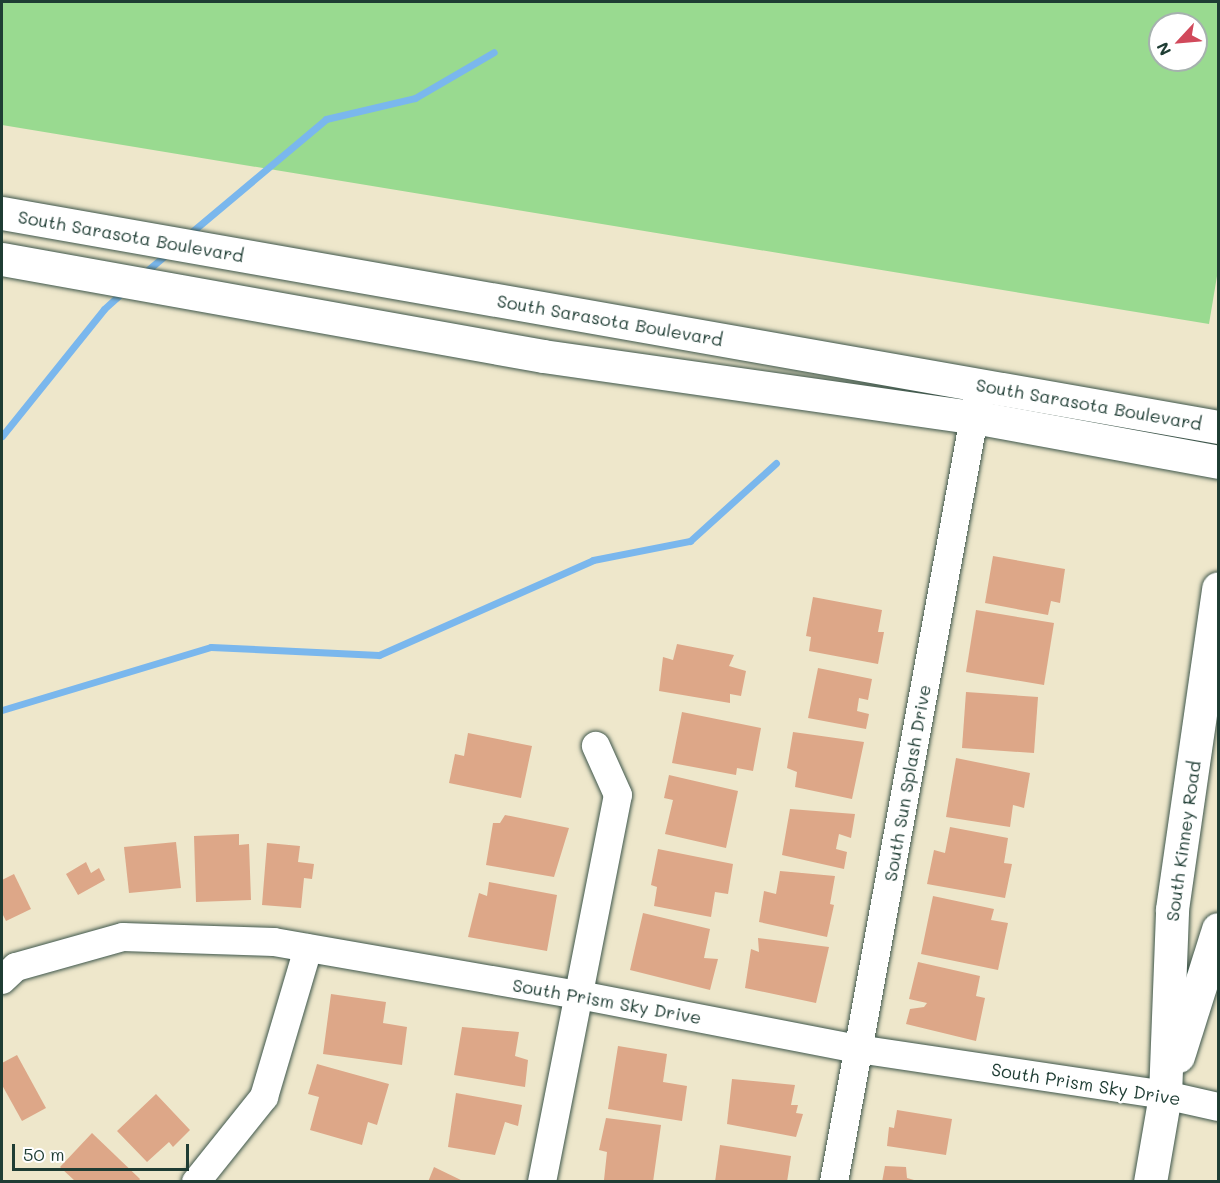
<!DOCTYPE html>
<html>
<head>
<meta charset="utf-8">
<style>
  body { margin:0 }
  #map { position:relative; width:1220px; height:1183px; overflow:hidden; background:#eee7cb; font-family:Mali,sans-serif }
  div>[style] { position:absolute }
  .green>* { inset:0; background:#99da90 }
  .stream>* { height:7px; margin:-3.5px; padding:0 3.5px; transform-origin:3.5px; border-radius:3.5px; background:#7ab7ed }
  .building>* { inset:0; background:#dda788 }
  .roads { filter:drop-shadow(0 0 2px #3e564b) drop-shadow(0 0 2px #3e564b) }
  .minor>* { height:28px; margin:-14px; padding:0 14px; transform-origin:14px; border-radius:14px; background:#fff }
  .tertiary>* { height:33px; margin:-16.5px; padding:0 16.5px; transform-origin:16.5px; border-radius:16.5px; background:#fff }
  .secondary>* { height:33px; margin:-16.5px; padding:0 16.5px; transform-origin:16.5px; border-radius:16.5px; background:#fff }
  span { translate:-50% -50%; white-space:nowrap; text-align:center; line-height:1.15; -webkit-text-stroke:5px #fff; paint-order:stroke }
  .street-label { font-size:18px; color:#1f3d34 }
  .frame { position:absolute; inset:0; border:3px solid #1f3d34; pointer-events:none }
  .north { position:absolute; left:1148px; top:12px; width:60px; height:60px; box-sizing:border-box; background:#fff; border:2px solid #a5b1ae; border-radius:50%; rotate:244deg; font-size:16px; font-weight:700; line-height:24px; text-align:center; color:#1f3d34 }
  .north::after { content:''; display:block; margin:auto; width:21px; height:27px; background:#d1495b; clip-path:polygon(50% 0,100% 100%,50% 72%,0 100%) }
  .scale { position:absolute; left:12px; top:1144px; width:177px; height:27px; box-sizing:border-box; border:3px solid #1f3d34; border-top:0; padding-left:8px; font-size:18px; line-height:21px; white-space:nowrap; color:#1f3d34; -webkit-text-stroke:4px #fff; paint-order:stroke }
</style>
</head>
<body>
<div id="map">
  <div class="green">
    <i style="clip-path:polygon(evenodd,2px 2px,1218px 2px,1218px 270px,1209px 324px,2px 125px,2px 2px,1160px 24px,1196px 24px,1196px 60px,1160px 60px,1160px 24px)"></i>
  </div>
  <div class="stream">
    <i style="left:188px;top:235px;width:180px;rotate:-40deg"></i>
    <i style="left:326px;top:119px;width:91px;rotate:-13.3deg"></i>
    <i style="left:415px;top:98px;width:91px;rotate:-30.2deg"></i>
    <i style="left:143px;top:274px;width:34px;rotate:-40deg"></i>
    <i style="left:2px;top:436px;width:163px;rotate:-51.2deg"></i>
    <i style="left:104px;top:309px;width:27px;rotate:-42deg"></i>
    <i style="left:2px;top:710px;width:218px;rotate:-16.8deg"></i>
    <i style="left:211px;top:647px;width:168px;rotate:2.7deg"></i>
    <i style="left:379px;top:655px;width:234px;rotate:-23.9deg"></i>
    <i style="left:593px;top:560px;width:99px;rotate:-11.1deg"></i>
    <i style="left:690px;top:541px;width:116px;rotate:-42.2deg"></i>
  </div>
  <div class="building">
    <i style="clip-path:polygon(993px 556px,1065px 569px,1060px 603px,1051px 601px,1048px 615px,985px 603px)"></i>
    <i style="clip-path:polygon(813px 597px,882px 610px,878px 632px,884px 632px,878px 664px,809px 651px,811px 637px,806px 636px)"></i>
    <i style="clip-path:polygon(976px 610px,1054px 623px,1044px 685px,966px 672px)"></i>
    <i style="clip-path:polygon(677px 644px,734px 655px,729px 666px,746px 671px,741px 696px,730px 694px,730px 703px,659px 691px,663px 657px,673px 660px)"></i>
    <i style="clip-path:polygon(818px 668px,872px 679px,868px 700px,859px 698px,857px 711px,869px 714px,866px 729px,808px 718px)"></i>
    <i style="clip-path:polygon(966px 692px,1038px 697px,1034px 753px,962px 748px)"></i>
    <i style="clip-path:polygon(682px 712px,761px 728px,753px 771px,737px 768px,736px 775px,672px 763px)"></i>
    <i style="clip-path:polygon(793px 732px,864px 742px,852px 799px,795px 787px,797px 772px,787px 768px)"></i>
    <i style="clip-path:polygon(468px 733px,532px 746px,521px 798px,449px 783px,455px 754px,464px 756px)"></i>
    <i style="clip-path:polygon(956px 758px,1030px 773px,1024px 808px,1013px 805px,1010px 827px,946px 817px)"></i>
    <i style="clip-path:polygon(669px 775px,738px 791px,726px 848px,665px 834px,673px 800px,664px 798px)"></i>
    <i style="clip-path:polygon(790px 809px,855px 814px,851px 838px,839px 834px,836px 849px,847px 852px,844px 869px,782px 855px)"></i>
    <i style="clip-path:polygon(505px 815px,569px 828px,554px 877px,486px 865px,493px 823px,500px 823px)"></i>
    <i style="clip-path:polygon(950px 827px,1008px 838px,1004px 863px,1012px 864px,1005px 898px,927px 884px,934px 850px,945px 853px)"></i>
    <i style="clip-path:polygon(239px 834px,239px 845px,249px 844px,251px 900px,196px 902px,194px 836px)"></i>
    <i style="clip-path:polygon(176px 842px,181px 888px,129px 893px,124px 847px)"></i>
    <i style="clip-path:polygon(267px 843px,300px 846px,298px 862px,314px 864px,312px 879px,304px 878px,301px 908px,262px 905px)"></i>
    <i style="clip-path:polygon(658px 849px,733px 864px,728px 894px,715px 892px,711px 917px,654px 906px,657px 887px,651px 885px)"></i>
    <i style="clip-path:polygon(86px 862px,91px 873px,99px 868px,105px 880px,78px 895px,66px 874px)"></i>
    <i style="clip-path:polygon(780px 871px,835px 876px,830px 904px,834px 905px,827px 937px,759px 922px,764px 891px,776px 894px)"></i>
    <i style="clip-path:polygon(14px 874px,31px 909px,6px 921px,2px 913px,2px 880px)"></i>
    <i style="clip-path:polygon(489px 882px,557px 895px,547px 951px,468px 937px,479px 893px,487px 896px)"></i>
    <i style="clip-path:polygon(933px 896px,994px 909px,991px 920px,1008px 923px,998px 970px,921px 954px)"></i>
    <i style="clip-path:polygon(643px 913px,710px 929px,704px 958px,718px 959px,710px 990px,630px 970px)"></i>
    <i style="clip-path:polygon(758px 938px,829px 947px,816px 1003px,745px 988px,751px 949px,759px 952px)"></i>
    <i style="clip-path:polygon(918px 962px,980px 976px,976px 996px,985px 998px,976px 1041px,906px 1024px,910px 1009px,924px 1007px,927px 1003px,909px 999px)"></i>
    <i style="clip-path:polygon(331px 994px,386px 1002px,383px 1023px,407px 1027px,402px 1065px,323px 1054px)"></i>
    <i style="clip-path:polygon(462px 1027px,519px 1032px,515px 1056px,528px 1060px,525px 1087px,454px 1075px)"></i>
    <i style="clip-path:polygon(618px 1046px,667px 1054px,663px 1082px,687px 1086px,682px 1121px,608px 1109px)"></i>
    <i style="clip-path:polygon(17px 1055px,46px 1108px,22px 1121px,2px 1085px,2px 1063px)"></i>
    <i style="clip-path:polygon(317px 1064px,389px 1084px,377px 1125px,368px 1122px,362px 1145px,310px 1130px,319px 1097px,308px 1094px)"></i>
    <i style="clip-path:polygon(732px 1079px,795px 1085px,791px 1105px,798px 1105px,796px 1113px,803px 1114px,796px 1137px,727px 1124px)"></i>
    <i style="clip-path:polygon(456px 1093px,522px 1105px,518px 1126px,505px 1122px,495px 1155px,448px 1147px)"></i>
    <i style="clip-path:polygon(156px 1094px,190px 1130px,173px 1147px,169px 1142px,147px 1162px,117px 1131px)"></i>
    <i style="clip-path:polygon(897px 1110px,952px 1119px,946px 1155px,887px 1146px,889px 1127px,894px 1128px)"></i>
    <i style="clip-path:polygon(606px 1118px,661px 1125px,653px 1182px,604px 1180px,607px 1152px,599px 1150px)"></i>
    <i style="clip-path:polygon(92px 1133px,140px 1179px,138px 1182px,76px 1182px,60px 1167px)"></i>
    <i style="clip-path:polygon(720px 1145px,791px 1156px,787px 1182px,715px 1182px)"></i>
    <i style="clip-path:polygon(885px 1166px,906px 1167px,907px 1178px,921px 1182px,882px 1182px)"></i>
    <i style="clip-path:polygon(434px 1167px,465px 1182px,428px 1182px)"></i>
  </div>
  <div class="roads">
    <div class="minor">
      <i style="left:2px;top:980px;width:19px;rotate:-43deg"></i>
      <i style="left:16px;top:967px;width:111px;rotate:-15.7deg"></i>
      <i style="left:123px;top:937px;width:151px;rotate:1.9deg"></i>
      <i style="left:274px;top:942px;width:310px;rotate:9.9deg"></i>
      <i style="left:579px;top:995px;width:284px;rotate:11deg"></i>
      <i style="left:858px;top:1049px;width:310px;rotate:8.5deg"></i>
      <i style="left:1165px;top:1095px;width:54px;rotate:12.8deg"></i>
      <i style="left:196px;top:1182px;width:109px;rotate:-51.3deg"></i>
      <i style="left:264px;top:1097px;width:155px;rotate:-73.5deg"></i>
      <i style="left:542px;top:1182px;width:394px;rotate:-78.9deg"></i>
      <i style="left:618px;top:795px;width:54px;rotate:-114.2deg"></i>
      <i style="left:834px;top:1182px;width:799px;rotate:-79.62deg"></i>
    </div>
    <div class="tertiary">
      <i style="left:2px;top:213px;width:1235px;rotate:9.98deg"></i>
      <i style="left:2px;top:259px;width:550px;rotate:10.16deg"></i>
      <i style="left:543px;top:356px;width:435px;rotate:8.1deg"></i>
      <i style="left:974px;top:417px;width:248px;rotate:10.4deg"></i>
    </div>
    <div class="secondary">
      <i style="left:1178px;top:1056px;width:133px;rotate:-72.5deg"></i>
      <i style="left:1150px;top:1182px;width:88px;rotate:-80.2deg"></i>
      <i style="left:1165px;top:1095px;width:186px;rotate:-87.8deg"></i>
      <i style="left:1172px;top:909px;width:324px;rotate:-81.8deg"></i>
    </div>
  </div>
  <div class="street-label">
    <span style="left:131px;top:236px;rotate:10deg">South Sarasota Boulevard</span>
    <span style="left:610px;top:320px;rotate:10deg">South Sarasota Boulevard</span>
    <span style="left:1089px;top:404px;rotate:10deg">South Sarasota Boulevard</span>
    <span style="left:907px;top:783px;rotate:-80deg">South Sun Splash Drive</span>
    <span style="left:1183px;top:841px;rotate:-82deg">South Kinney Road</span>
    <span style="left:607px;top:1001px;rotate:10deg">South Prism Sky Drive</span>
    <span style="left:1086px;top:1084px;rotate:9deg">South Prism Sky Drive</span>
  </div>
  <div class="frame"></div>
  <div class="north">N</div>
  <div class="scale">50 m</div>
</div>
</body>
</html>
